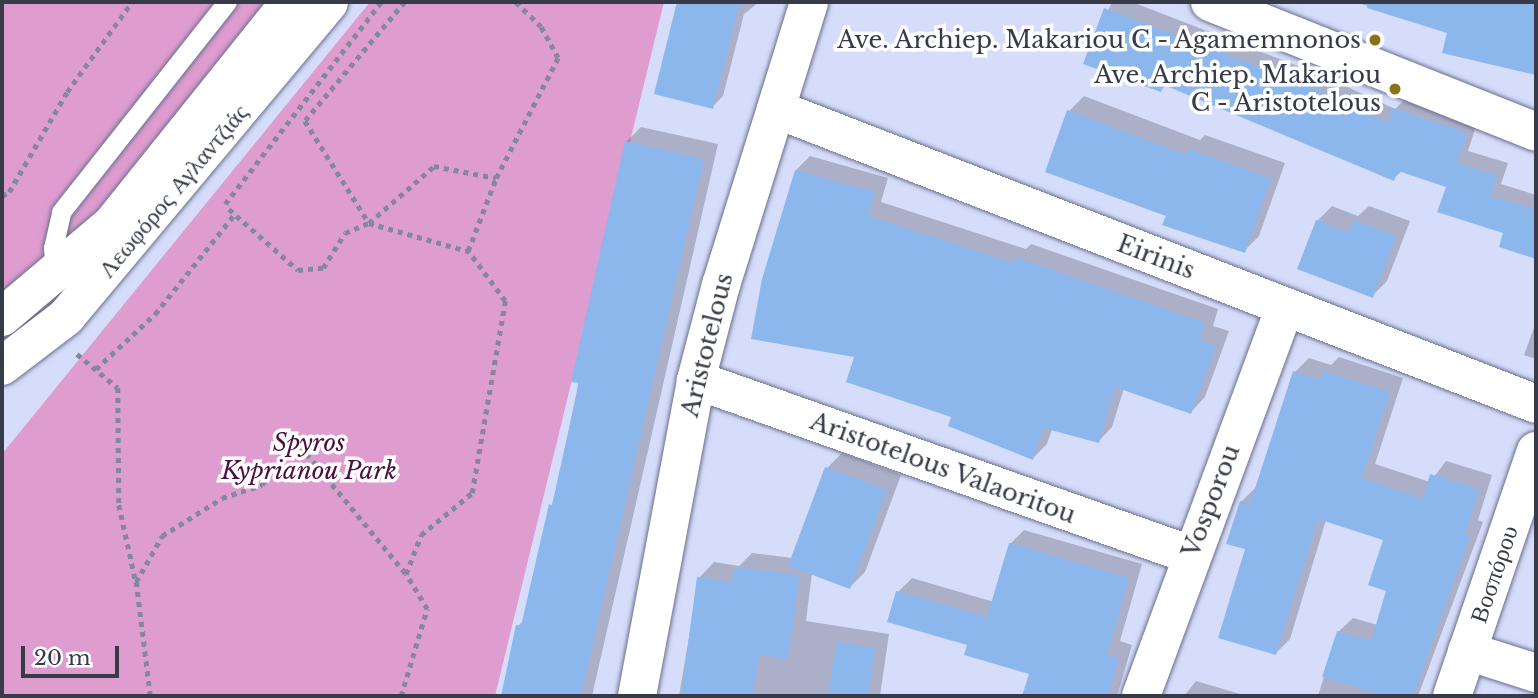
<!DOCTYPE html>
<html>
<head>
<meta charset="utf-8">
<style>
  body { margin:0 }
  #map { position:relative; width:1538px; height:698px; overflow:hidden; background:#d6ddfa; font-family:"Libre Baskerville",serif }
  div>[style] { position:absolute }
  .green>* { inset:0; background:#de9ccf }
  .shadow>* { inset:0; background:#0003 }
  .building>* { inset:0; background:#8cb7ed }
  .path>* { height:4.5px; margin-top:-2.25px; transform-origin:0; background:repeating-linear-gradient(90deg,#83889d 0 5px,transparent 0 10px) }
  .roads { filter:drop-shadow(0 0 2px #686f8f) drop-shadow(0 0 2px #686f8f) }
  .lane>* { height:19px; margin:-9.5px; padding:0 9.5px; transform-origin:9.5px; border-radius:9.5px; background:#fff }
  .street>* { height:38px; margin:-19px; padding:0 19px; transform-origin:19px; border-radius:19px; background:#fff }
  .secondary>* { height:38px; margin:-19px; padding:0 19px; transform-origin:19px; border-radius:19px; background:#fff }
  .dots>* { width:19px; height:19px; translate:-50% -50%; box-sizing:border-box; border:4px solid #fff; border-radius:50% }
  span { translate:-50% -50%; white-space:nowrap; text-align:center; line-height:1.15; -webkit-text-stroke:7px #fff; paint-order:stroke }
  .poi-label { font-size:24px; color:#373b49 }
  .right { translate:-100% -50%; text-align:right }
  .street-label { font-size:24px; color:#373b49 }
  .park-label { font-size:24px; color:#4b1042; font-style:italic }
  .frame { position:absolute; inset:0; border:4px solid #373b49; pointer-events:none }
  .scale { position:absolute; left:21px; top:646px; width:98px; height:32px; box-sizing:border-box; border:4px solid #373b49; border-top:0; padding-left:9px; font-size:21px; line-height:24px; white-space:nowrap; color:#373b49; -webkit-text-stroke:5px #fff; paint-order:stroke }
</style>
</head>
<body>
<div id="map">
  <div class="green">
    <i style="clip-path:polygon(2px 2px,296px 2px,2px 371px)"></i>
    <i style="clip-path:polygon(370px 2px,664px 2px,495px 696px,2px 696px,2px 454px)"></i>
  </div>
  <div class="shadow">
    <i style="clip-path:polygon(683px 2px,759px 2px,744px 14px,723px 96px,712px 107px,656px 93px)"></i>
    <i style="clip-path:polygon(1112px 2px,1132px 2px,1324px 76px,1395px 109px,1407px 97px,1478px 120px,1468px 151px,1508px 163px,1501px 184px,1536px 195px,1536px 257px,1501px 246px,1505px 232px,1448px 186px,1402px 171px,1394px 178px,1166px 85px,1161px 90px,1085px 63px)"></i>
    <i style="clip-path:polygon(1355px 2px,1536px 2px,1536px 73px,1444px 52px,1449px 32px)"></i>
    <i style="clip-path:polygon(1084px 96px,1200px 140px,1205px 135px,1285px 163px,1259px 236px,1244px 251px,1069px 111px)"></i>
    <i style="clip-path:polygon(641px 127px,718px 144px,592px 696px,503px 696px,518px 626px,525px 619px,555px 501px,626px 142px)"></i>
    <i style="clip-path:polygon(810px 156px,888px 178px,881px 202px,1026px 249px,1031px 244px,1218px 309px,1213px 326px,1229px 331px,1205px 397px,1191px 412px,1124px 388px,1112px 427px,1098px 442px,1052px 429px,1047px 444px,1033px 458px,953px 416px,856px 356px,796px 170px)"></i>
    <i style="clip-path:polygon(1332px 206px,1358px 216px,1369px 206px,1410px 221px,1387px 281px,1372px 296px,1317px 221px)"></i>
    <i style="clip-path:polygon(1536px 322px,1536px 359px,1524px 355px)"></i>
    <i style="clip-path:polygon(1339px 357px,1403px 378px,1375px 464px,1430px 482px,1446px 461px,1492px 475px,1478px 520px,1483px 522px,1418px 696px,1318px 696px,1338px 632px,1353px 618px,1378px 625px,1388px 590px,1386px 539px,1326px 520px,1290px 639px,1275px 654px,1247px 548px,1241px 502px,1256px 487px,1295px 372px,1309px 358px,1331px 365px)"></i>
    <i style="clip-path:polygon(842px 453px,901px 475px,865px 572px,850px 587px,812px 573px,806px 621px,889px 634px,880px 696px,679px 696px,699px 578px,714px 562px,739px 566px,752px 553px,793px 558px,827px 468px)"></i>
    <i style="clip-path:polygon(1024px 530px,1142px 564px,1120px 641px,1132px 645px,1117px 696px,1024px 696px,1031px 673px,969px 644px,898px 592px,912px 578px,994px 602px,1010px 544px)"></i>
    <i style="clip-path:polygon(1196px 681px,1247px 696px,1184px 696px)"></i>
  </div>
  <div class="building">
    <i style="clip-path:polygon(677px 2px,740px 2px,713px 109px,654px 94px)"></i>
    <i style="clip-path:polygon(1368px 2px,1536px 2px,1536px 75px,1442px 53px,1447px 33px,1367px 8px)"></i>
    <i style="clip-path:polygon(1104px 8px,1311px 87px,1388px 123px,1393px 108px,1467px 133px,1457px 163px,1497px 176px,1490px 196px,1536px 210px,1536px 259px,1499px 247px,1503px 233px,1437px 212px,1446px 187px,1398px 171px,1394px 181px,1164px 85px,1161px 92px,1083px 64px)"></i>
    <i style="clip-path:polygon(1067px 110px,1187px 155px,1188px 149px,1271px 178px,1245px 253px,1162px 225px,1166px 216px,1045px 172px)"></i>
    <i style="clip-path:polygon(625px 141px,704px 159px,581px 696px,501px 696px,516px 625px,521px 626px,549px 504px,552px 505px,579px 383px,571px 382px)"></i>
    <i style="clip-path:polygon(795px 170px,875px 192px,868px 216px,1013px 263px,1015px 257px,1205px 323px,1200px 340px,1216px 346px,1191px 414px,1115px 387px,1099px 443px,1043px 428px,1033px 460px,948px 426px,951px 417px,846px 382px,854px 357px,751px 339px,762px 279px)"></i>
    <i style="clip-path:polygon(1316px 220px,1348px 233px,1353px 220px,1396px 236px,1373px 298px,1297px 269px)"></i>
    <i style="clip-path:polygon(1293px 371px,1320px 380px,1323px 371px,1390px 392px,1362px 478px,1423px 499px,1430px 474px,1479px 489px,1465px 535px,1470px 536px,1413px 696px,1385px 696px,1322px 677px,1337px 631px,1371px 641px,1386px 591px,1368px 585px,1383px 540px,1318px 519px,1276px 655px,1218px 638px,1245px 549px,1226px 544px,1240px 501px,1250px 504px)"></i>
    <i style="clip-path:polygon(825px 467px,887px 490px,850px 589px,788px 566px)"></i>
    <i style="clip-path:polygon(1009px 543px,1129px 578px,1107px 655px,1119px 659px,1108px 696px,1022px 696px,1029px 674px,964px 655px,967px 645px,887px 622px,896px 591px,987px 617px)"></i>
    <i style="clip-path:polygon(735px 567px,800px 575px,788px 659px,759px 655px,753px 696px,681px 696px,697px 577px,733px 582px)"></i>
    <i style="clip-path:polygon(836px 642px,875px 648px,868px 696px,828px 696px)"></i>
  </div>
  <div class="path">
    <i style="left:405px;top:2px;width:155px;rotate:130deg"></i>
    <i style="left:305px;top:121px;width:120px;rotate:57.9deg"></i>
    <i style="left:369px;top:223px;width:86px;rotate:-41.2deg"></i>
    <i style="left:434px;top:166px;width:63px;rotate:11deg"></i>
    <i style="left:2px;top:196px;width:8px;rotate:-30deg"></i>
    <i style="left:9px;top:192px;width:116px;rotate:-59.9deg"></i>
    <i style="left:67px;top:92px;width:111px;rotate:-54.2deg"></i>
    <i style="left:225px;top:204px;width:255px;rotate:-52.3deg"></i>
    <i style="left:229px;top:209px;width:92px;rotate:41.5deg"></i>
    <i style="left:298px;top:270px;width:25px;rotate:-5deg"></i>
    <i style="left:323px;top:268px;width:41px;rotate:-57.8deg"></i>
    <i style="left:345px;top:233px;width:26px;rotate:-23deg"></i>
    <i style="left:369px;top:223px;width:103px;rotate:15.8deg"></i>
    <i style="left:77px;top:354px;width:53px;rotate:39.7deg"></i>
    <i style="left:118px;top:388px;width:117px;rotate:89.5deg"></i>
    <i style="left:119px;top:505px;width:79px;rotate:77.6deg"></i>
    <i style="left:96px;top:369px;width:81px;rotate:-43deg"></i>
    <i style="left:155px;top:314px;width:127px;rotate:-51.4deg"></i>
    <i style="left:150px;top:696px;width:115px;rotate:-97deg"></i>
    <i style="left:136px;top:582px;width:53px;rotate:-60.5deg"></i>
    <i style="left:162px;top:536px;width:71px;rotate:-32.3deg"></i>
    <i style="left:222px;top:498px;width:42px;rotate:-18deg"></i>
    <i style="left:262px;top:485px;width:57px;rotate:-55.8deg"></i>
    <i style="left:294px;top:438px;width:176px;rotate:50.5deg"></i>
    <i style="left:401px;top:696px;width:91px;rotate:-73.4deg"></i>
    <i style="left:427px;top:609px;width:41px;rotate:-121deg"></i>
    <i style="left:406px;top:574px;width:42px;rotate:-69deg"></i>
    <i style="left:421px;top:535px;width:66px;rotate:-39.5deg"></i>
    <i style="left:472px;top:493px;width:195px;rotate:-80.2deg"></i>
    <i style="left:505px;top:301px;width:62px;rotate:-126.5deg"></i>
    <i style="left:468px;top:251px;width:78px;rotate:-69deg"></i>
    <i style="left:496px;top:178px;width:135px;rotate:-62.7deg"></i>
    <i style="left:558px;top:58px;width:35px;rotate:-119deg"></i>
    <i style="left:541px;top:27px;width:36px;rotate:-136deg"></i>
  </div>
  <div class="roads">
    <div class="lane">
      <i style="left:56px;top:274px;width:26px;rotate:-97deg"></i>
      <i style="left:53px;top:248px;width:37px;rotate:-77deg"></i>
      <i style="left:61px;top:212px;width:268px;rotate:-51.7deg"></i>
    </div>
    <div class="street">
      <i style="left:1210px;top:2px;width:351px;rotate:21.7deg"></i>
      <i style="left:776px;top:109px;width:815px;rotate:21.21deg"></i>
      <i style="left:696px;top:380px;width:525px;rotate:19.47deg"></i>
      <i style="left:1467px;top:651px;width:72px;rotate:17.7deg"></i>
      <i style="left:637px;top:696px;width:321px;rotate:-79.4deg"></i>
      <i style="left:696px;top:380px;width:98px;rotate:-75.3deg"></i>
      <i style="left:721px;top:285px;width:296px;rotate:-72.7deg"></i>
      <i style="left:1141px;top:696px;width:415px;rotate:-69.7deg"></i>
      <i style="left:1452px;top:696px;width:259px;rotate:-71.1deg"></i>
    </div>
    <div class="secondary">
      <i style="left:2px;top:317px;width:144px;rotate:-40.2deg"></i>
      <i style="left:112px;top:224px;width:285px;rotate:-51.3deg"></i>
      <i style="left:2px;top:366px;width:81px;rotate:-37.4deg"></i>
      <i style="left:66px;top:317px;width:410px;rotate:-50.1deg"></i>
    </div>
  </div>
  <div class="dots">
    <i style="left:1375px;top:40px;background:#897316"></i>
    <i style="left:1395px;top:89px;background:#897316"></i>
  </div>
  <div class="poi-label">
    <span class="right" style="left:1361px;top:40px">Ave. Archiep. Makariou C - Agamemnonos</span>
    <span class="right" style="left:1381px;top:89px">Ave. Archiep. Makariou<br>C - Aristotelous</span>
  </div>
  <div class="street-label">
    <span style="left:173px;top:191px;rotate:-50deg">Λεωφόρος Αγλαντζιάς</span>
    <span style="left:1156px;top:257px;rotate:21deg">Eirinis</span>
    <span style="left:707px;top:345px;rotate:-76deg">Aristotelous</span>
    <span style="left:943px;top:468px;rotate:20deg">Aristotelous Valaoritou</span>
    <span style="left:1211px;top:501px;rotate:-69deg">Vosporou</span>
    <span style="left:1494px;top:574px;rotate:-71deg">Βοσπόρου</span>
  </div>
  <div class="park-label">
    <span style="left:309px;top:457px">Spyros<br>Kyprianou Park</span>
  </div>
  <div class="frame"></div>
  <div class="scale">20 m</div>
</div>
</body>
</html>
